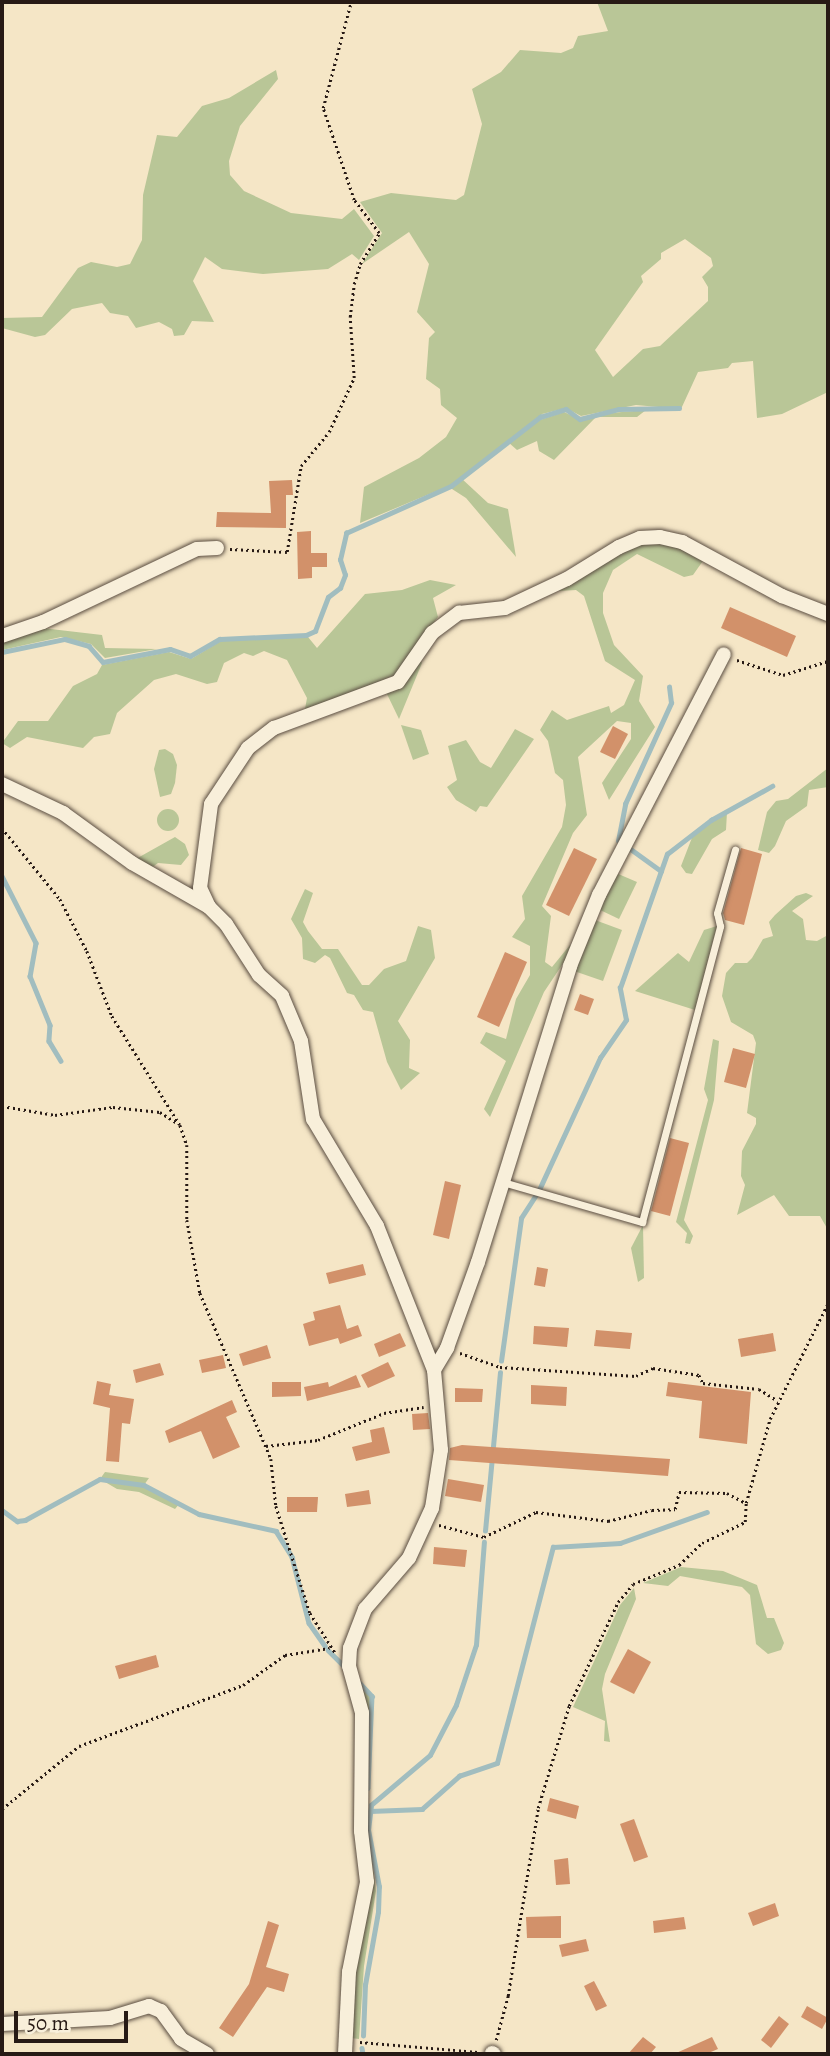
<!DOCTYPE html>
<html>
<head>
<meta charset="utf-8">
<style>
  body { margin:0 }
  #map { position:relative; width:830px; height:2056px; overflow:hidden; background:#f5e6c6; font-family:Alegreya,serif }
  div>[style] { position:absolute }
  .green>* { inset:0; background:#b9c697 }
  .round { border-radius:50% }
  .stream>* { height:4.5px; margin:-2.25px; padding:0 2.25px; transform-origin:2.25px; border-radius:2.25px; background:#a1bdbf }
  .building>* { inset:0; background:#d2916a }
  .path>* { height:2.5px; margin-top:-1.25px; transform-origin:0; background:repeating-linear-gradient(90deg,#271a15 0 2px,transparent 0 5.5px) }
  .roads { filter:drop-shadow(0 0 2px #5a4d41) drop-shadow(0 0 2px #5a4d41) }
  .lane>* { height:7px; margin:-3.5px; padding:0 3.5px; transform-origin:3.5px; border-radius:3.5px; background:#f8efda }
  .street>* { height:14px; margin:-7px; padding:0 7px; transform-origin:7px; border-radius:7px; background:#f8efda }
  span { translate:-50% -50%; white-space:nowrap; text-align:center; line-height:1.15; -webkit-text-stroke:5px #f8efda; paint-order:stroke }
  .frame { position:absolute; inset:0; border:4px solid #271a15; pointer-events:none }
  .scale { position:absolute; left:14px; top:2011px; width:114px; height:32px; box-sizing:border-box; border:4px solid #271a15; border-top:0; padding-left:9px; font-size:21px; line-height:24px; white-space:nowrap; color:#271a15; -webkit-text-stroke:5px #f8efda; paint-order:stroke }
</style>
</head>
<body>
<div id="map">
  <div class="green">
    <i style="clip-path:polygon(evenodd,597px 2px,828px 2px,828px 392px,782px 414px,757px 418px,753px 361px,732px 363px,728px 368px,698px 372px,681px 409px,636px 405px,581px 416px,566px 408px,542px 414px,451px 485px,360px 523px,364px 487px,419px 458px,446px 437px,457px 418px,441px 405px,440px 389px,426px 379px,429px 338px,435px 332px,417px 312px,429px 264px,409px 232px,362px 264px,382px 233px,360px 202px,391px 193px,456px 200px,464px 195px,482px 124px,472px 89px,501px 72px,520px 50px,561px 53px,573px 48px,578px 36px,608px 31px,597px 2px,685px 239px,711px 258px,713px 266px,702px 277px,708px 287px,708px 301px,660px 346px,643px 349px,613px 377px,595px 350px,643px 282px,641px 276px,661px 259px,661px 253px,685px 239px)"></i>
    <i style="clip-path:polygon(276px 70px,278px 79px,240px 126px,229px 161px,230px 175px,244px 191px,291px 213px,342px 219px,354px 209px,374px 236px,359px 260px,352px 254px,328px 269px,263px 274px,222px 269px,205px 257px,193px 281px,214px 322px,192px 321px,184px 335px,174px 336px,172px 329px,159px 322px,136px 328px,128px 316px,110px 313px,102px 303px,72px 309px,45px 335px,35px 337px,2px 328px,2px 318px,42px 317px,78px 268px,91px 262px,117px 267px,130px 264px,142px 240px,143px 195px,157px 135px,177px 137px,202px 106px,229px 98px)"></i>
    <i style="clip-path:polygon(646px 410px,637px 417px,596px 417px,554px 460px,539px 451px,537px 441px,517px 450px,508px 442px,537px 421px,564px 412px,581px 420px,598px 414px)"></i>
    <i style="clip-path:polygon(461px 478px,488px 503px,508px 509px,516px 557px,466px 498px,452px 489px)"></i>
    <i style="clip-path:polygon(669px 544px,705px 558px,693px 575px,684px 577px,637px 554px,613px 570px,603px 593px,603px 613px,614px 645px,643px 676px,639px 701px,655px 727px,609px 800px,602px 783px,631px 739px,631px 723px,617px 721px,578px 757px,587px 815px,573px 833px,542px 906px,551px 916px,545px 962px,552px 967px,570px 945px,574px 947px,544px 992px,490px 1117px,484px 1109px,506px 1061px,480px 1043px,486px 1032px,506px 1039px,516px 999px,530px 975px,530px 946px,512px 937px,525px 919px,522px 896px,562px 827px,566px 805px,563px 780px,555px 773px,548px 741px,540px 730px,552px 710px,567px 720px,609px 706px,611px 713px,624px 705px,635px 680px,605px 661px,584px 596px,576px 590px,558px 591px,634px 545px)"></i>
    <i style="clip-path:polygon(430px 580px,456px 585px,433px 598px,438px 617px,395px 675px,351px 694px,305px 709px,307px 698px,287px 660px,264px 651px,253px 656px,244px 653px,224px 663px,217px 682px,207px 684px,176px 674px,154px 680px,117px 713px,110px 734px,94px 737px,83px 748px,27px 737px,10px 748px,2px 743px,18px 721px,48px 721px,73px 686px,97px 674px,102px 665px,169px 652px,191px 659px,221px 641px,308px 637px,317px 648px,365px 594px,402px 590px)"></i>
    <i style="clip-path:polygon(42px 628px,102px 635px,105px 648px,157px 649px,105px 658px,91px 644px,61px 637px,2px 650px,2px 642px)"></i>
    <i style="clip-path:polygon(419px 658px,422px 663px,399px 719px,386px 692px)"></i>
    <i style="clip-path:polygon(401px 725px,421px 730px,429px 754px,413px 760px)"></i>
    <i style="clip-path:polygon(515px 729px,534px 739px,487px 807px,480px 806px,476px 812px,456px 800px,447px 787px,457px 780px,448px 746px,466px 740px,480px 762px,491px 768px)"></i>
    <i style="clip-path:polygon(165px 749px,173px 754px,177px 765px,175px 783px,171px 794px,160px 797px,154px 769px,159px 750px)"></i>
    <i style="clip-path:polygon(828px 768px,828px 787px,809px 790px,807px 806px,786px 821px,775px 846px,769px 853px,758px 850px,767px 812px,776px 801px,788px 799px)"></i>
    <i class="round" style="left:157px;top:809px;width:22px;height:22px"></i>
    <i style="clip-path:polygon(727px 812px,726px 830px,712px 839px,692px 874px,686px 873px,681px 866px,693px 835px)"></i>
    <i style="clip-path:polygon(175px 837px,185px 844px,189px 855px,181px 865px,158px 863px,150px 869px,134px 860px)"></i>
    <i style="clip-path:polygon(616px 873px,637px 882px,619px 919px,598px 909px)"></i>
    <i style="clip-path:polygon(305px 889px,313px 893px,303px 922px,308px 931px,322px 949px,338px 949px,362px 985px,369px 985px,384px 969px,406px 961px,418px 926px,431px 930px,435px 958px,398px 1021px,410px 1040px,409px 1068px,420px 1073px,401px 1090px,387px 1062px,373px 1012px,363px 1010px,354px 995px,347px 993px,330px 958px,325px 955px,315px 963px,303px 959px,302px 938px,291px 919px)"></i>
    <i style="clip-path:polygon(806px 893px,813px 896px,792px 911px,803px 919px,806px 940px,817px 941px,828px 935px,828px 1230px,820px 1216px,789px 1216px,774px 1195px,737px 1215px,745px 1185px,741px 1176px,742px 1151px,756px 1124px,756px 1118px,747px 1113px,756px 1043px,753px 1035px,731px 1022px,722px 996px,726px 973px,735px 963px,747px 963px,752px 958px,763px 939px,773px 936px,769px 922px,775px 915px,796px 896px)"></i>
    <i style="clip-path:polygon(595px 920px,622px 930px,603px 981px,574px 971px)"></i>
    <i style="clip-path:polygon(717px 926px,695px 1010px,635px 991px,678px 953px,689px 962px,704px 930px)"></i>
    <i style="clip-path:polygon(713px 1039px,719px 1041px,714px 1100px,684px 1220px,693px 1236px,690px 1244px,685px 1243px,687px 1233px,676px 1222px,708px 1100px,704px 1089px)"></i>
    <i style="clip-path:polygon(643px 1225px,644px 1278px,638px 1282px,631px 1248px)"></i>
    <i style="clip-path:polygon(105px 1472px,149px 1478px,144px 1485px,180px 1503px,175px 1509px,139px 1492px,117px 1489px,100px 1479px)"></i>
    <i style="clip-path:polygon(681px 1567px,723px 1571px,757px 1585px,767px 1618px,774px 1618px,784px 1643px,781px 1650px,768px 1654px,756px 1644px,750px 1595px,742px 1587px,680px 1576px,668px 1586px,643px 1583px)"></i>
    <i style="clip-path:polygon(634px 1588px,636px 1599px,605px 1674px,602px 1689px,610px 1742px,604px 1741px,605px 1721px,573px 1707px,620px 1605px)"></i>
    <i style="clip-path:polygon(357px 1683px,370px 1697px,364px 1801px,376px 1891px,364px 1966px,359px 2039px,351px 2038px,351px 1993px,371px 1896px,364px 1828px,364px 1712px)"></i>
  </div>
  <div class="stream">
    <i style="left:2px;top:652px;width:64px;rotate:-11.7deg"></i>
    <i style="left:65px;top:639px;width:25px;rotate:16deg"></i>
    <i style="left:89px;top:646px;width:21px;rotate:49deg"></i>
    <i style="left:103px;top:662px;width:68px;rotate:-11deg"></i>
    <i style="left:170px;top:649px;width:21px;rotate:19deg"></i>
    <i style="left:190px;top:656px;width:34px;rotate:-30deg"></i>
    <i style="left:220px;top:639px;width:86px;rotate:-2.7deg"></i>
    <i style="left:306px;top:635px;width:10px;rotate:-24deg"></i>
    <i style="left:315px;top:631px;width:36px;rotate:-69deg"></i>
    <i style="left:328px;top:597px;width:15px;rotate:-37deg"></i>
    <i style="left:340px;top:588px;width:14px;rotate:-69deg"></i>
    <i style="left:345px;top:575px;width:16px;rotate:-108deg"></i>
    <i style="left:340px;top:560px;width:28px;rotate:-77deg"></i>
    <i style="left:346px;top:533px;width:115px;rotate:-24.1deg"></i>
    <i style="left:451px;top:486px;width:113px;rotate:-37.8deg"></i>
    <i style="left:540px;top:417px;width:27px;rotate:-17deg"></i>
    <i style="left:566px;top:409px;width:17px;rotate:36deg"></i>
    <i style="left:580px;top:419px;width:40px;rotate:-14.4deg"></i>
    <i style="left:619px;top:409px;width:60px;rotate:-1deg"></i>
    <i style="left:618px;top:841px;width:38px;rotate:-79deg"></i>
    <i style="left:625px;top:804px;width:111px;rotate:-65.5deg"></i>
    <i style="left:671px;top:703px;width:16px;rotate:-97deg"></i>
    <i style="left:628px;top:847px;width:41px;rotate:36deg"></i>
    <i style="left:2px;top:876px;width:75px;rotate:63.1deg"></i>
    <i style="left:36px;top:943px;width:34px;rotate:100deg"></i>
    <i style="left:30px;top:976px;width:53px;rotate:67.8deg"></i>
    <i style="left:50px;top:1025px;width:16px;rotate:94deg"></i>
    <i style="left:49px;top:1041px;width:23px;rotate:59deg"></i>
    <i style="left:501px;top:1361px;width:144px;rotate:-82deg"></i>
    <i style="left:521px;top:1218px;width:31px;rotate:-57deg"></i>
    <i style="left:538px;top:1192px;width:148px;rotate:-65.2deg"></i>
    <i style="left:600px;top:1058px;width:46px;rotate:-55.6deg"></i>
    <i style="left:626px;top:1020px;width:33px;rotate:-101deg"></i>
    <i style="left:620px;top:988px;width:142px;rotate:-70.7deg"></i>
    <i style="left:667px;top:854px;width:56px;rotate:-37.7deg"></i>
    <i style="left:711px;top:820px;width:70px;rotate:-29.1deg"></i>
    <i style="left:2px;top:1510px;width:19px;rotate:36deg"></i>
    <i style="left:17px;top:1521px;width:8px;rotate:-7deg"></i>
    <i style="left:25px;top:1520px;width:85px;rotate:-28.7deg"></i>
    <i style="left:100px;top:1479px;width:44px;rotate:7.8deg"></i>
    <i style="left:144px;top:1485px;width:62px;rotate:27.8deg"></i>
    <i style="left:199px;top:1514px;width:79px;rotate:12.4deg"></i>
    <i style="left:276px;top:1531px;width:31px;rotate:58deg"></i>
    <i style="left:292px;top:1557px;width:68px;rotate:75.6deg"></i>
    <i style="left:309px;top:1623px;width:28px;rotate:55deg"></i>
    <i style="left:485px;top:1531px;width:159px;rotate:-84.6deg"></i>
    <i style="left:328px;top:1650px;width:23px;rotate:45deg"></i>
    <i style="left:358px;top:1681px;width:21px;rotate:47deg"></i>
    <i style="left:372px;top:1696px;width:92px;rotate:92.5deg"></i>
    <i style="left:370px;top:1811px;width:52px;rotate:-2.2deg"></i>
    <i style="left:422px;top:1809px;width:50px;rotate:-41.7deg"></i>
    <i style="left:459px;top:1776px;width:40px;rotate:-18.9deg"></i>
    <i style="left:497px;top:1763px;width:223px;rotate:-75.5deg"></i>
    <i style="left:553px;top:1547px;width:67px;rotate:-3.4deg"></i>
    <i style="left:620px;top:1543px;width:92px;rotate:-19.6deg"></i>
    <i style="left:363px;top:2036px;width:51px;rotate:-87.8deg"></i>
    <i style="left:365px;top:1985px;width:74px;rotate:-79.9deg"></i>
    <i style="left:378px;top:1912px;width:25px;rotate:-88deg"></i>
    <i style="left:379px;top:1887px;width:58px;rotate:-100.9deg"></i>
    <i style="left:368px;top:1830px;width:25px;rotate:-83deg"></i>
    <i style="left:371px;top:1805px;width:77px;rotate:-40.3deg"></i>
    <i style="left:430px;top:1755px;width:56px;rotate:-62.5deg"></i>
    <i style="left:456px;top:1705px;width:63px;rotate:-71.6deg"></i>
    <i style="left:476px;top:1645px;width:103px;rotate:-85.6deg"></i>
    <i style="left:362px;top:2048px;width:6px;rotate:81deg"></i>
  </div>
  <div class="building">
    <i style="clip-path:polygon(292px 480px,293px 495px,286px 495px,286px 528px,216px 527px,217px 512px,271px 513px,269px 481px)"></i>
    <i style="clip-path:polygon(311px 531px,311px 553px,327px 553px,327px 567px,312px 567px,312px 578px,298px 579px,297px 532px)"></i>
    <i style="clip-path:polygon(730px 607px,796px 636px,787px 657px,721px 628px)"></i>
    <i style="clip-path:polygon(613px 726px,628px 734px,615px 759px,600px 752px)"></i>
    <i style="clip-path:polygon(574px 848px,597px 859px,569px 916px,546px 905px)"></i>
    <i style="clip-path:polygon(741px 848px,762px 854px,744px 925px,725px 920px,723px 913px)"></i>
    <i style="clip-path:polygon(505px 952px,527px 962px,499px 1027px,477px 1017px)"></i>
    <i style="clip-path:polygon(580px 994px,594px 999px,588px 1015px,574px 1010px)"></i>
    <i style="clip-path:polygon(733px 1048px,755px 1054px,746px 1088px,724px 1082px)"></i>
    <i style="clip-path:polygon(670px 1138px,689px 1143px,670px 1216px,651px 1211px)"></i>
    <i style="clip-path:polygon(445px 1181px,461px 1185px,449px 1239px,433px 1235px)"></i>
    <i style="clip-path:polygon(363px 1264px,366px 1275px,329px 1284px,326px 1273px)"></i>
    <i style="clip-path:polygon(537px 1267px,548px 1269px,545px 1287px,534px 1285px)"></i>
    <i style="clip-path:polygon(340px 1305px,347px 1329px,358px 1325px,362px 1336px,340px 1344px,338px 1338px,309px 1346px,303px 1324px,315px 1320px,313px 1312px)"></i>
    <i style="clip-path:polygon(534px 1326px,569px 1328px,567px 1347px,533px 1344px)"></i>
    <i style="clip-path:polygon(596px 1330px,632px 1333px,630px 1349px,594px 1346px)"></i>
    <i style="clip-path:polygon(400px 1333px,406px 1346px,379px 1357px,374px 1344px)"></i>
    <i style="clip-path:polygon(773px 1333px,776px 1351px,741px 1357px,738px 1339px)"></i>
    <i style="clip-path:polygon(267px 1345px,271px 1358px,243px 1366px,239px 1354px)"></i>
    <i style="clip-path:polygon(223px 1355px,226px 1368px,202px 1373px,199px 1360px)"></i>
    <i style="clip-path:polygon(388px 1362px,395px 1376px,368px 1388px,361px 1375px)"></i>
    <i style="clip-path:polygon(160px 1363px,164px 1375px,136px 1383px,133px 1370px)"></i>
    <i style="clip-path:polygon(356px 1375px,361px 1387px,307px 1401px,304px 1387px,328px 1382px,329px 1387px)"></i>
    <i style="clip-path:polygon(97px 1381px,111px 1384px,109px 1395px,134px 1399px,130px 1424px,122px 1423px,119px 1462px,106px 1461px,110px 1408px,93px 1404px)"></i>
    <i style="clip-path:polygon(272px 1382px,301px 1382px,301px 1396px,272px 1397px)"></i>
    <i style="clip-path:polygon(668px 1382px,751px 1392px,747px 1444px,699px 1438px,702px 1401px,666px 1396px)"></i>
    <i style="clip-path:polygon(531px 1385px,567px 1387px,566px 1406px,531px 1404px)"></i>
    <i style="clip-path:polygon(455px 1388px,483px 1389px,482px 1402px,455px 1402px)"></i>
    <i style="clip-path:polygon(232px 1400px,237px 1412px,226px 1417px,240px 1447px,213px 1459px,201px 1431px,169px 1443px,165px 1431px)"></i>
    <i style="clip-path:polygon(428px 1413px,430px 1429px,413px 1430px,412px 1414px)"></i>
    <i style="clip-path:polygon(384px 1427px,390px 1453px,356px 1461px,352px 1447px,372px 1442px,370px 1430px)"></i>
    <i style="clip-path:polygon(462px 1445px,670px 1459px,668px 1476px,449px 1460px,450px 1448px)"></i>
    <i style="clip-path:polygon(448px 1479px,484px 1485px,481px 1502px,445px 1496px)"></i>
    <i style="clip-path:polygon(369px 1490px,371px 1504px,347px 1507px,345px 1494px)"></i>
    <i style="clip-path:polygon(287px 1497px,318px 1497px,317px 1512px,287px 1512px)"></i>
    <i style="clip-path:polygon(434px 1547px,467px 1550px,465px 1567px,433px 1564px)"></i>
    <i style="clip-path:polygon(628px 1649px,651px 1662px,634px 1694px,610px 1682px)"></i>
    <i style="clip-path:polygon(156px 1655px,159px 1667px,119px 1679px,115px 1666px)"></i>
    <i style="clip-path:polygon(550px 1798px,579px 1806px,576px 1819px,547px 1811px)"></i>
    <i style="clip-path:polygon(634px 1819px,648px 1857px,634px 1862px,620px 1824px)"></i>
    <i style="clip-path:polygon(568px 1858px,570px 1884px,556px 1885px,554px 1860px)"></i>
    <i style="clip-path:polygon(775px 1903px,779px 1916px,753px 1926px,748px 1913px)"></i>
    <i style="clip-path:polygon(561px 1916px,561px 1938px,527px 1938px,526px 1917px)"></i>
    <i style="clip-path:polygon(684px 1917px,686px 1929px,654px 1933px,653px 1921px)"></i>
    <i style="clip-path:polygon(268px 1921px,279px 1925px,266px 1967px,289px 1974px,284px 1992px,267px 1987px,233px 2037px,219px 2028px,249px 1984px)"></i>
    <i style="clip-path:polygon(586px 1939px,589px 1951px,562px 1957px,559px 1945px)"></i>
    <i style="clip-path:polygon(594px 1981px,607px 2006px,596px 2011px,584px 1986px)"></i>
    <i style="clip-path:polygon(807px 2006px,828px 2018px,822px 2029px,801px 2017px)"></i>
    <i style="clip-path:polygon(779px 2016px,789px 2024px,771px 2048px,761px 2040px)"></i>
    <i style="clip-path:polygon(643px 2037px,656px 2047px,650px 2054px,628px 2054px)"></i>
    <i style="clip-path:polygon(712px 2037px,718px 2049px,706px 2054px,674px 2054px)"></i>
  </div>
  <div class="path">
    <i style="left:230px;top:549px;width:57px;rotate:3deg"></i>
    <i style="left:287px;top:552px;width:87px;rotate:-80.8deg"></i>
    <i style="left:301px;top:466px;width:44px;rotate:-50.5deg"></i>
    <i style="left:329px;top:432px;width:60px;rotate:-65.2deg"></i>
    <i style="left:354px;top:378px;width:61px;rotate:-93.8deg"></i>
    <i style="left:350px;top:317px;width:33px;rotate:-83deg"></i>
    <i style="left:354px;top:284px;width:21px;rotate:-73deg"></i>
    <i style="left:360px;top:264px;width:36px;rotate:-58deg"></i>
    <i style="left:379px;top:233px;width:41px;rotate:-127.1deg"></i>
    <i style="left:354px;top:200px;width:97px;rotate:-108.6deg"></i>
    <i style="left:323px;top:108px;width:110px;rotate:-75.2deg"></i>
    <i style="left:737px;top:660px;width:48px;rotate:18.1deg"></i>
    <i style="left:783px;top:675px;width:47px;rotate:-17.3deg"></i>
    <i style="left:2px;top:828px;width:92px;rotate:50.8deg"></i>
    <i style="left:60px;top:899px;width:59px;rotate:62.6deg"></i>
    <i style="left:87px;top:951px;width:70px;rotate:69deg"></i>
    <i style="left:112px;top:1016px;width:128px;rotate:58deg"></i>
    <i style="left:180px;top:1125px;width:21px;rotate:71deg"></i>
    <i style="left:187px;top:1145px;width:75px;rotate:90deg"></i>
    <i style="left:187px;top:1220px;width:74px;rotate:79.9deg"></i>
    <i style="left:200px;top:1293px;width:181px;rotate:66.8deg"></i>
    <i style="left:271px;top:1459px;width:47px;rotate:83.9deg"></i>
    <i style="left:276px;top:1506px;width:112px;rotate:72.4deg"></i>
    <i style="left:310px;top:1613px;width:49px;rotate:57.6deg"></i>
    <i style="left:2px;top:1106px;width:54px;rotate:9.6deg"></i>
    <i style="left:55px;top:1115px;width:59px;rotate:-7.9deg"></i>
    <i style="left:113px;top:1107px;width:47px;rotate:6.1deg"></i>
    <i style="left:160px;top:1112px;width:20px;rotate:33deg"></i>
    <i style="left:460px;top:1353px;width:42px;rotate:19.3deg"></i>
    <i style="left:500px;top:1367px;width:136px;rotate:3.8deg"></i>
    <i style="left:636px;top:1376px;width:19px;rotate:-25deg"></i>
    <i style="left:653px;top:1368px;width:47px;rotate:8.7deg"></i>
    <i style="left:699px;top:1375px;width:9px;rotate:63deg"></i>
    <i style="left:703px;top:1383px;width:56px;rotate:6.1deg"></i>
    <i style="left:759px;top:1389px;width:22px;rotate:32deg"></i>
    <i style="left:266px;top:1446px;width:52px;rotate:-6.6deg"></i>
    <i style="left:318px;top:1440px;width:71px;rotate:-22.2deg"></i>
    <i style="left:384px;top:1413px;width:40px;rotate:-8.5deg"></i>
    <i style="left:439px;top:1525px;width:47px;rotate:14.9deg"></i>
    <i style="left:484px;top:1537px;width:58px;rotate:-25.7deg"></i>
    <i style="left:536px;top:1512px;width:73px;rotate:7.1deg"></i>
    <i style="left:608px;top:1521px;width:45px;rotate:-14deg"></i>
    <i style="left:652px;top:1510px;width:23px;rotate:-2deg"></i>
    <i style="left:675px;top:1509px;width:17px;rotate:-77deg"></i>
    <i style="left:679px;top:1492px;width:48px;rotate:1.2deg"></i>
    <i style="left:727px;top:1493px;width:21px;rotate:28deg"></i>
    <i style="left:2px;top:1809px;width:99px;rotate:-39.3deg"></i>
    <i style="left:79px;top:1746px;width:175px;rotate:-20.4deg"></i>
    <i style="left:243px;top:1685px;width:52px;rotate:-35.5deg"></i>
    <i style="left:285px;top:1655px;width:45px;rotate:-9deg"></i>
    <i style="left:496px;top:2040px;width:46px;rotate:-74.7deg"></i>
    <i style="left:508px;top:1996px;width:190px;rotate:-80.9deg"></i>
    <i style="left:538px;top:1808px;width:107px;rotate:-73.1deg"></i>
    <i style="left:569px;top:1706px;width:115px;rotate:-64.8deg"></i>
    <i style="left:618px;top:1602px;width:23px;rotate:-50deg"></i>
    <i style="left:633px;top:1584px;width:50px;rotate:-22.4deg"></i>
    <i style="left:679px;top:1565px;width:32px;rotate:-44deg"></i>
    <i style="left:702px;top:1543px;width:48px;rotate:-26deg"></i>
    <i style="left:745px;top:1522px;width:19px;rotate:-87deg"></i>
    <i style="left:746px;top:1503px;width:87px;rotate:-74.1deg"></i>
    <i style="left:770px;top:1419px;width:130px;rotate:-63.4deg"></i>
    <i style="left:360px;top:2042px;width:118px;rotate:4.8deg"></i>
  </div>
  <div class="roads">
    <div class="lane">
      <i style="left:503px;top:1182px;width:145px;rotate:16.1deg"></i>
      <i style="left:642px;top:1222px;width:306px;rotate:-75.2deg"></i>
      <i style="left:720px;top:926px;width:13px;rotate:-103deg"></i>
      <i style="left:717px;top:913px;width:66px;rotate:-74.1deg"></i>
    </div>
    <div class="street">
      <i style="left:2px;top:636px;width:43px;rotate:-18.9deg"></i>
      <i style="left:43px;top:622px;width:170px;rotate:-25.4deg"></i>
      <i style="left:197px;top:549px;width:20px;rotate:-3deg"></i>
      <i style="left:2px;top:784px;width:68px;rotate:25.4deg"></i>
      <i style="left:63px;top:813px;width:85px;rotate:35.9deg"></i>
      <i style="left:132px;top:863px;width:89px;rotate:29.7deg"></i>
      <i style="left:209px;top:907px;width:24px;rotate:45deg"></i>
      <i style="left:226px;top:924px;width:61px;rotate:57.1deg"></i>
      <i style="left:259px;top:975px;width:31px;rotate:42deg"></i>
      <i style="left:282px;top:996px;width:49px;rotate:67.1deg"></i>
      <i style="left:301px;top:1041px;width:79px;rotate:81.3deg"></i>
      <i style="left:313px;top:1119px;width:125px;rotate:59.1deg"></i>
      <i style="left:377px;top:1226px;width:155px;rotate:68.4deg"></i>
      <i style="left:434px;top:1370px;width:80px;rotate:85deg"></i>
      <i style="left:441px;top:1450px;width:59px;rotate:98.8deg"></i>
      <i style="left:432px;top:1508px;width:55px;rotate:114.7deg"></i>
      <i style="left:409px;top:1558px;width:67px;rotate:130.8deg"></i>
      <i style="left:365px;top:1609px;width:42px;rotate:111deg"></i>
      <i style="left:350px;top:1648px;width:18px;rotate:93deg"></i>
      <i style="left:349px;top:1666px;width:49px;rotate:74.5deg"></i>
      <i style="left:362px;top:1713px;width:118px;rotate:90.5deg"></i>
      <i style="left:361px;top:1831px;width:51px;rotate:83.3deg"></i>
      <i style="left:367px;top:1882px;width:92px;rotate:101.3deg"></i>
      <i style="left:349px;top:1972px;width:82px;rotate:92.8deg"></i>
      <i style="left:209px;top:907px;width:21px;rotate:-115deg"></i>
      <i style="left:200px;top:888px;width:85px;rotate:-82.5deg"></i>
      <i style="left:211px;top:804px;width:67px;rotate:-56.5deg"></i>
      <i style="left:248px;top:748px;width:33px;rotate:-38deg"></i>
      <i style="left:274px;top:728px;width:132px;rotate:-20.4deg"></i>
      <i style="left:398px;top:682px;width:60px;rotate:-55.2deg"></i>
      <i style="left:432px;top:633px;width:34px;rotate:-37deg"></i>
      <i style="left:459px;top:613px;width:46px;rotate:-6.2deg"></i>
      <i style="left:505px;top:608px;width:68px;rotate:-25.1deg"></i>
      <i style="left:567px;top:579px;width:61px;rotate:-31.6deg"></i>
      <i style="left:619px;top:547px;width:23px;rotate:-23deg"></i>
      <i style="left:640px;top:538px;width:20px;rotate:-3deg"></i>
      <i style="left:660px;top:537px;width:23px;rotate:13deg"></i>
      <i style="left:682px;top:542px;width:114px;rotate:28.4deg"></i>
      <i style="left:782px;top:596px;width:49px;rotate:21.4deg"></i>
      <i style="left:434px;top:1370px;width:26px;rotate:-59deg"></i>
      <i style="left:447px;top:1348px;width:91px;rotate:-70.2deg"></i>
      <i style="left:478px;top:1262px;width:310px;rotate:-72.7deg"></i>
      <i style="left:570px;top:966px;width:77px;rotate:-67.8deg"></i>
      <i style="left:599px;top:895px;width:271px;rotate:-62.6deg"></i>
      <i style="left:2px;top:2024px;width:108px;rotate:-3.2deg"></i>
      <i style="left:110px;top:2018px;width:41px;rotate:-17.1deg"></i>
      <i style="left:149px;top:2006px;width:13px;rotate:23deg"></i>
      <i style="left:161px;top:2011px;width:34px;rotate:54deg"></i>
      <i style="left:181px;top:2039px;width:30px;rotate:30deg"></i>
      <i style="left:492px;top:2053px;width:2px;rotate:27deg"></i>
    </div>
  </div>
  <div class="frame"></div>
  <div class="scale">50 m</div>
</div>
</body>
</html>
